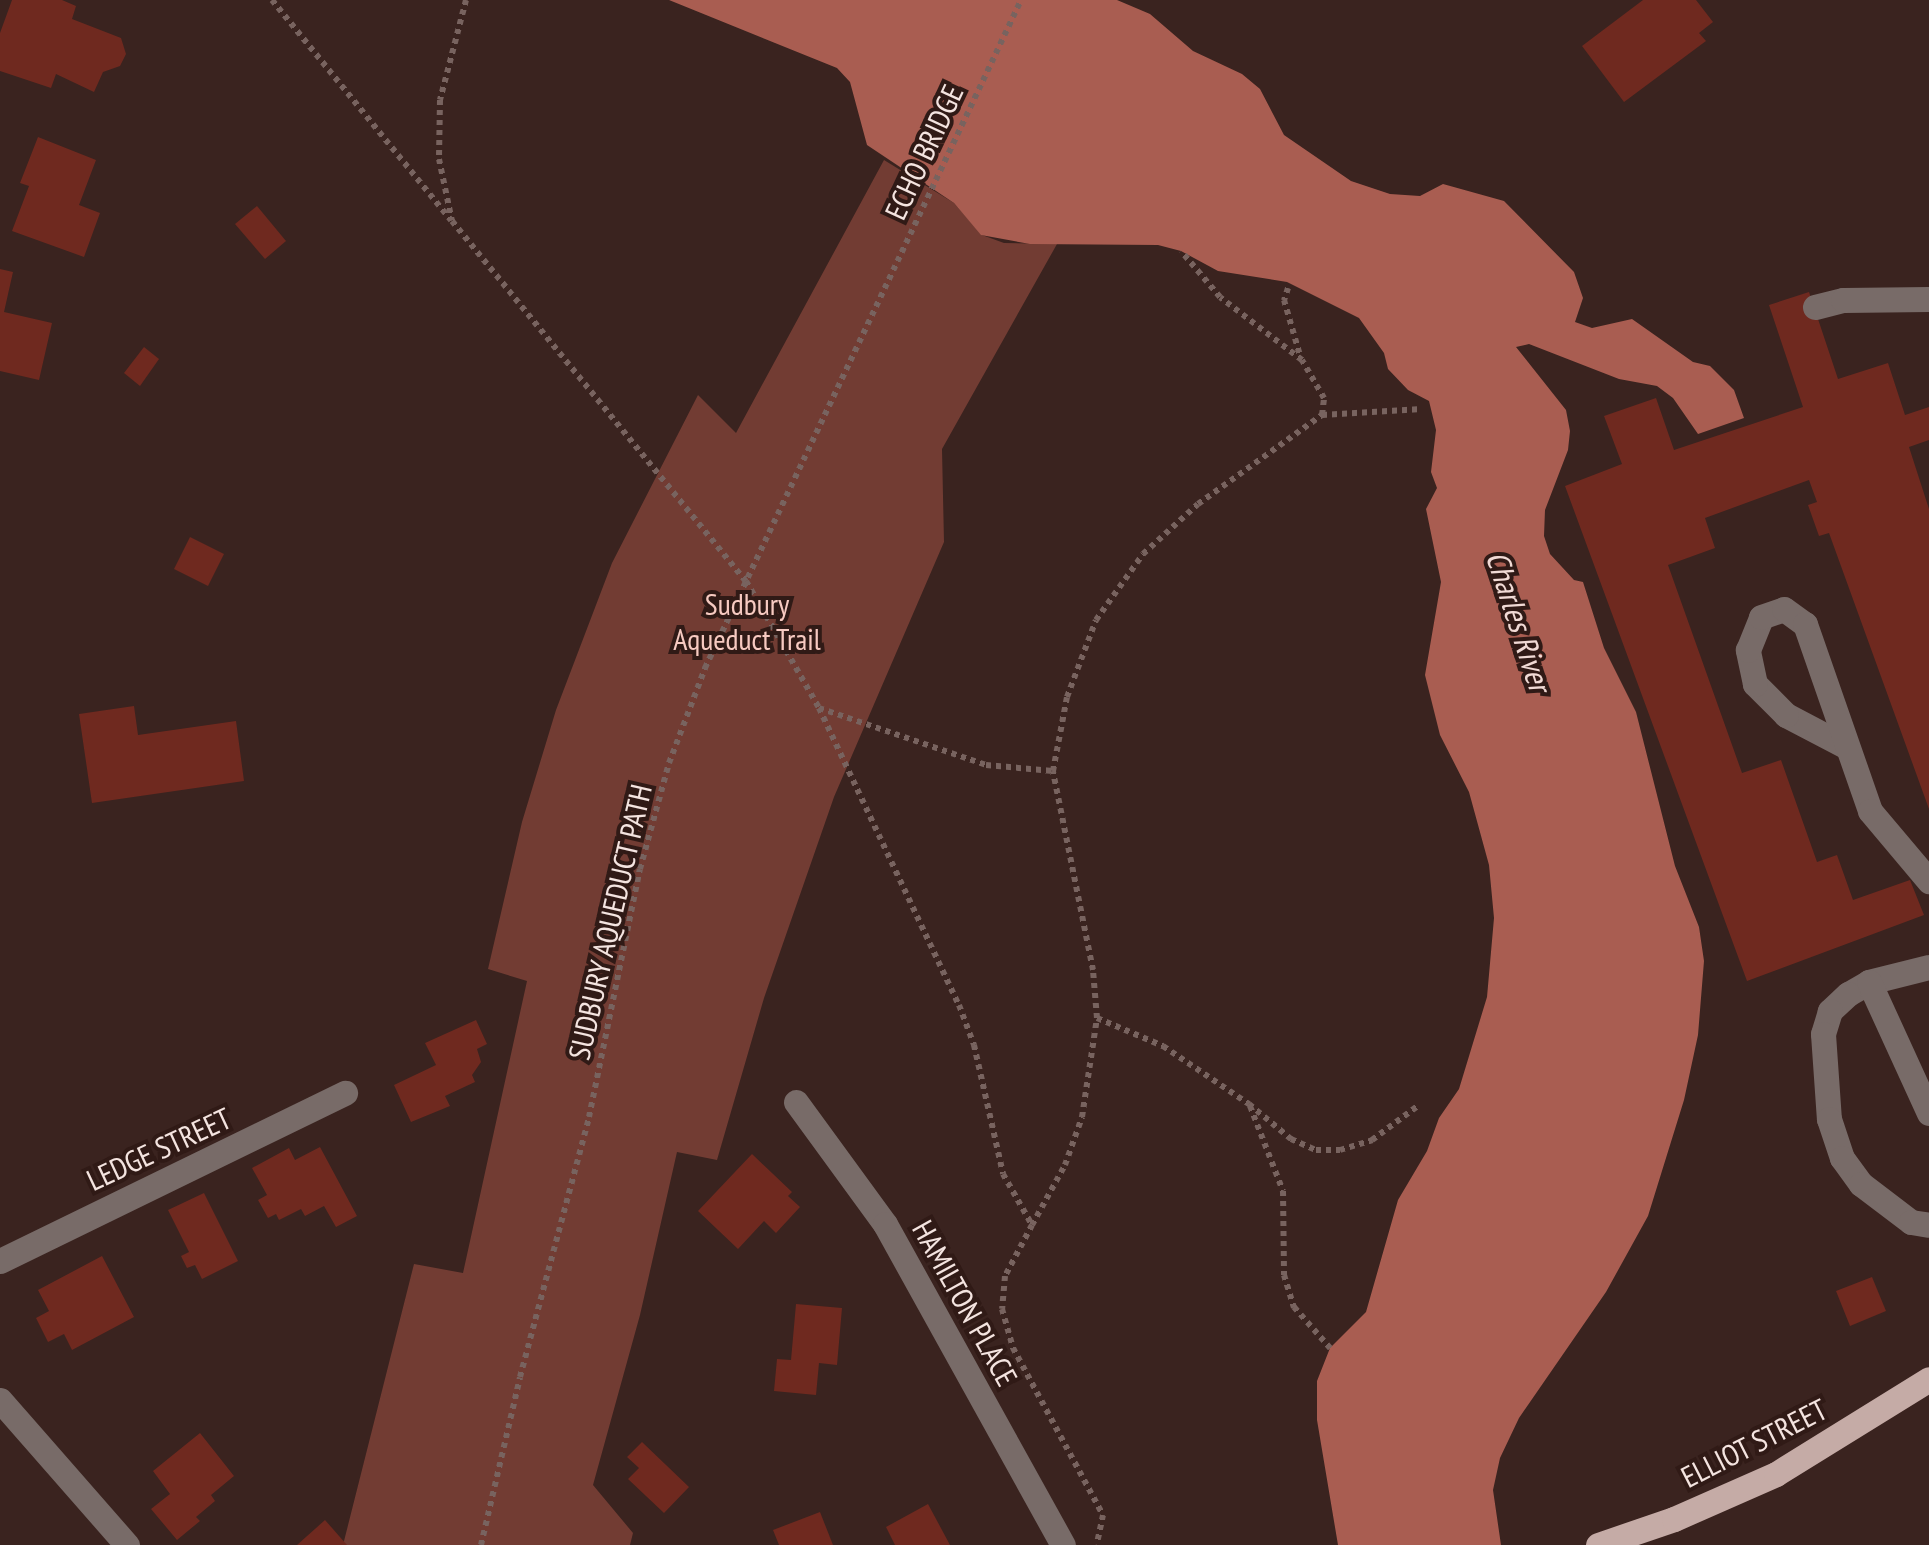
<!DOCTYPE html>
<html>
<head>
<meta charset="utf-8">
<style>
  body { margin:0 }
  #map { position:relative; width:1929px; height:1545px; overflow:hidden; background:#3a231f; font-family:"PT Sans Narrow",sans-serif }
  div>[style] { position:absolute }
  .green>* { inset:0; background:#723c33 }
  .water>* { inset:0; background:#a95d51 }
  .building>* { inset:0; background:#6f291f }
  .path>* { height:6px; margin-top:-3px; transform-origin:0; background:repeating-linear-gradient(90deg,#78635f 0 5px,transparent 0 10px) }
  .minor>* { height:25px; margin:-12.5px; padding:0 12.5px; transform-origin:12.5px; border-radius:12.5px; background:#786b68 }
  .major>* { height:25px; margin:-12.5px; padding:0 12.5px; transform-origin:12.5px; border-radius:12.5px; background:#c5aba6 }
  span { translate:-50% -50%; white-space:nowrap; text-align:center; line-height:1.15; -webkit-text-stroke:8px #301a16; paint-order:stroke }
  .street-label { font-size:30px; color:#f4e4e0 }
  .park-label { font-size:30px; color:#f7cac1 }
  .water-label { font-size:32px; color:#f1dad5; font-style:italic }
</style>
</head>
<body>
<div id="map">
  <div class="green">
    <i style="clip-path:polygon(884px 160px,954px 203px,982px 235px,1004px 243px,1057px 244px,942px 449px,944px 542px,834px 797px,764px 998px,717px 1160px,677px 1152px,640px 1315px,593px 1485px,633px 1533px,630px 1545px,343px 1545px,414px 1264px,463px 1273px,527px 981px,488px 969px,522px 822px,556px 710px,612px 563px,698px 395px,736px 433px)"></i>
  </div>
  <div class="water">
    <i style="clip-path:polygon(669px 0,1117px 0,1150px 14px,1193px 51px,1242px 74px,1260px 89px,1284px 135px,1351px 181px,1390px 194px,1420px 196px,1443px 184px,1504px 201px,1574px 272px,1583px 298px,1575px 322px,1592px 328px,1632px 319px,1693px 362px,1710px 366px,1734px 390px,1744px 418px,1698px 434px,1673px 398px,1657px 386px,1619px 379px,1529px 344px,1516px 347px,1566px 410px,1570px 431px,1568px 450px,1545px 510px,1544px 536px,1550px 554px,1574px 580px,1583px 582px,1604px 648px,1636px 712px,1675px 866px,1699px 927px,1704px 961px,1698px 1035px,1684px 1100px,1648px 1216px,1606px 1292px,1519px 1418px,1500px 1458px,1493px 1490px,1501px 1545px,1338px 1545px,1317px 1420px,1317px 1381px,1330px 1348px,1366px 1312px,1398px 1200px,1427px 1151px,1439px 1118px,1459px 1089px,1487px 997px,1494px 918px,1489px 865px,1469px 792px,1440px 735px,1425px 675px,1441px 582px,1426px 509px,1437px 488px,1431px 472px,1436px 430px,1429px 401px,1408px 390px,1388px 369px,1384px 353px,1359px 318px,1287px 282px,1218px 271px,1181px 251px,1158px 245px,1030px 244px,981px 235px,954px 203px,867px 145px,850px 82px,837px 68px)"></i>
  </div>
  <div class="building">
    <i style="clip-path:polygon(12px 0,62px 0,76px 6px,72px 19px,121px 38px,126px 54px,120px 66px,103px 72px,94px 92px,56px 74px,51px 88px,0 71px,0 33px)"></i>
    <i style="clip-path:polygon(1643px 0,1696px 0,1713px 22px,1699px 33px,1706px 41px,1624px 102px,1582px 46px)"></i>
    <i style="clip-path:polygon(38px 137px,96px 160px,79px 205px,100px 213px,84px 257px,12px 231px,29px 186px,20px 183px)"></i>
    <i style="clip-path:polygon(257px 206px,286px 241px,265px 259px,235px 224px)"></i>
    <i style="clip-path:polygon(0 269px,13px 272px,4px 312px,52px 323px,39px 380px,0 371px)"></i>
    <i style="clip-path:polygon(1809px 292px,1838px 379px,1888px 363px,1905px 415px,1929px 407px,1929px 440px,1909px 447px,1929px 509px,1929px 809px,1829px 533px,1819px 536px,1808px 505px,1817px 502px,1809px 480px,1705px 518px,1715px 548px,1668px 565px,1742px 773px,1781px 760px,1817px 862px,1837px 855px,1853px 900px,1910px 880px,1924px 915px,1747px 981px,1565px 486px,1622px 464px,1604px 416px,1656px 398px,1674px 450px,1803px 407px,1769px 305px)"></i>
    <i style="clip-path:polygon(144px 347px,159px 359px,140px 386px,124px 373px)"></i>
    <i style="clip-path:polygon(190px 537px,224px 554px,208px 586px,174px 569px)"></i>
    <i style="clip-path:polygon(134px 706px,138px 735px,236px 721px,244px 781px,92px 803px,79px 714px)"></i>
    <i style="clip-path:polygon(476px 1020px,487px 1044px,477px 1049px,481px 1062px,472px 1075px,475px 1082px,445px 1096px,450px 1106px,411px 1122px,394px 1085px,436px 1065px,425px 1043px)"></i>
    <i style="clip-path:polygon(320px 1147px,357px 1216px,336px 1227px,324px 1206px,305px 1216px,301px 1209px,279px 1220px,276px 1214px,268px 1218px,258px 1200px,267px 1195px,252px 1168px,289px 1148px,295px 1160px)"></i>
    <i style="clip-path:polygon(752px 1154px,792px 1192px,788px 1196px,800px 1207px,776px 1233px,764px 1221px,738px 1249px,698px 1211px)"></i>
    <i style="clip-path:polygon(204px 1193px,238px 1261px,202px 1279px,195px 1265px,187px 1268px,181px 1256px,189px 1252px,168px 1210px)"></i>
    <i style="clip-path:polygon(102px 1256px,134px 1317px,72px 1350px,64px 1334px,48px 1342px,36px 1318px,49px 1311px,38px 1290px)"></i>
    <i style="clip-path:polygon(1872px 1277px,1886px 1311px,1850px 1326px,1836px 1291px)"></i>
    <i style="clip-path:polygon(796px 1304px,842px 1308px,837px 1365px,819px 1363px,816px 1395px,774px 1391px,777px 1359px,791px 1360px)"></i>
    <i style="clip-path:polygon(200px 1433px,234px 1476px,211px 1495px,215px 1501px,196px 1517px,200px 1521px,177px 1540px,151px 1509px,170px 1494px,153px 1471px)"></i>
    <i style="clip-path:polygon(642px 1442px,689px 1487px,664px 1513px,628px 1479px,639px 1468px,627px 1457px)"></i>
    <i style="clip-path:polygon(928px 1504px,950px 1545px,895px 1545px,886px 1527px)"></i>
    <i style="clip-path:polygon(820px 1512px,833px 1545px,779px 1545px,773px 1530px)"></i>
    <i style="clip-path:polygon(325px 1520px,347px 1545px,297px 1545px)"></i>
  </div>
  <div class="path">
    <i style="left:272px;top:0;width:284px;rotate:50.9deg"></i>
    <i style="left:466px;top:0;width:103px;rotate:104.6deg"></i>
    <i style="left:440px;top:100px;width:59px;rotate:91deg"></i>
    <i style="left:439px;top:159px;width:63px;rotate:78.2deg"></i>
    <i style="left:452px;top:221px;width:465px;rotate:50.8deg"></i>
    <i style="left:746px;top:581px;width:146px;rotate:60.1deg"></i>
    <i style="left:819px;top:708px;width:328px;rotate:64.8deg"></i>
    <i style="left:959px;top:1005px;width:43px;rotate:69.4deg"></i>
    <i style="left:974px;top:1045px;width:132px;rotate:77.3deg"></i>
    <i style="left:1003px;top:1174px;width:59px;rotate:60.4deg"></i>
    <i style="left:1032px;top:1225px;width:58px;rotate:117.9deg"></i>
    <i style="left:1005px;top:1276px;width:33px;rotate:95deg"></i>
    <i style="left:1002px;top:1309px;width:41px;rotate:74.2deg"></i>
    <i style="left:1013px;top:1348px;width:190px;rotate:61.7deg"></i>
    <i style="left:1103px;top:1515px;width:30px;rotate:102deg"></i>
    <i style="left:1288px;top:288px;width:13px;rotate:108deg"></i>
    <i style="left:1284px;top:300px;width:61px;rotate:73.9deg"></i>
    <i style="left:1322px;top:415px;width:100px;rotate:-3.4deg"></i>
    <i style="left:819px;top:708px;width:176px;rotate:18.8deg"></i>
    <i style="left:986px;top:765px;width:67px;rotate:5.1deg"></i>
    <i style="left:1097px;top:1018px;width:72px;rotate:23deg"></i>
    <i style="left:1163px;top:1046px;width:104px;rotate:34deg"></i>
    <i style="left:1249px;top:1104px;width:55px;rotate:39.8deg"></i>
    <i style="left:1291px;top:1139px;width:27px;rotate:24deg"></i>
    <i style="left:1316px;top:1150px;width:24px"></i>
    <i style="left:1340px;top:1150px;width:34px;rotate:-17deg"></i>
    <i style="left:1372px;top:1140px;width:59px;rotate:-36.7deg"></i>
    <i style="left:1250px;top:1106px;width:91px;rotate:68.8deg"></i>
    <i style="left:1283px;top:1191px;width:84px;rotate:89.3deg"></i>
    <i style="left:1284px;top:1275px;width:34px;rotate:73deg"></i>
    <i style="left:1294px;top:1307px;width:55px;rotate:48.7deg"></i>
    <i style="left:1032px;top:1225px;width:68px;rotate:-61.2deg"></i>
    <i style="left:1065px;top:1165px;width:51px;rotate:-70.5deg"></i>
    <i style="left:1082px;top:1117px;width:100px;rotate:-81.4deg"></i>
    <i style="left:1097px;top:1018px;width:48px;rotate:-94.8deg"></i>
    <i style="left:1093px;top:970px;width:203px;rotate:-101.4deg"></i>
    <i style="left:1053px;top:771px;width:75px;rotate:-79.3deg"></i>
    <i style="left:1067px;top:697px;width:82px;rotate:-69.4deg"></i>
    <i style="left:1096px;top:620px;width:81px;rotate:-54.5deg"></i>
    <i style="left:1143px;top:554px;width:74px;rotate:-42.3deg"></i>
    <i style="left:1198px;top:504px;width:153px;rotate:-35.7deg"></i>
    <i style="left:1322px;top:415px;width:17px;rotate:-83deg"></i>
    <i style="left:1324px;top:398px;width:44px;rotate:-120.1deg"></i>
    <i style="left:1302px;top:360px;width:103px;rotate:-142.5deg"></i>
    <i style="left:1220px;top:297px;width:60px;rotate:-130.3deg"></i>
    <i style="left:481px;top:1545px;width:172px;rotate:-76.9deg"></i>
    <i style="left:520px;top:1377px;width:269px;rotate:-75.1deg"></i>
    <i style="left:589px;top:1117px;width:253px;rotate:-78.4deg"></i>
    <i style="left:640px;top:869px;width:110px;rotate:-74.7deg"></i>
    <i style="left:669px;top:763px;width:102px;rotate:-69.2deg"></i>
    <i style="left:705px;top:668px;width:739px;rotate:-64.68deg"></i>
  </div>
  <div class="minor">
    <i style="left:1815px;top:307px;width:29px;rotate:-14deg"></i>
    <i style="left:1843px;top:300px;width:86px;rotate:-0.7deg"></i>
    <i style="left:1845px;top:746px;width:67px;rotate:-152.3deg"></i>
    <i style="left:1786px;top:715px;width:44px;rotate:-135deg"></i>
    <i style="left:1755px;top:684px;width:35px;rotate:-102deg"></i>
    <i style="left:1748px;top:650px;width:35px;rotate:-68deg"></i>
    <i style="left:1761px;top:617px;width:24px;rotate:-19deg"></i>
    <i style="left:1784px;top:609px;width:26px;rotate:36deg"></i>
    <i style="left:1805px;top:624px;width:198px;rotate:70.8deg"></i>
    <i style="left:1870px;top:811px;width:92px;rotate:49.9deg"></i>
    <i style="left:1929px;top:967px;width:62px;rotate:166deg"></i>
    <i style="left:1869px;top:982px;width:24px;rotate:150deg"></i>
    <i style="left:1848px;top:994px;width:25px;rotate:137deg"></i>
    <i style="left:1830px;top:1011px;width:24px;rotate:107deg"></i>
    <i style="left:1823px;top:1034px;width:85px;rotate:86deg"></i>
    <i style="left:1829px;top:1119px;width:41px;rotate:71.6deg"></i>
    <i style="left:1842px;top:1158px;width:32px;rotate:54deg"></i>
    <i style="left:1861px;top:1184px;width:63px;rotate:37.2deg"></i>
    <i style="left:1911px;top:1222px;width:18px;rotate:9deg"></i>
    <i style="left:1869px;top:982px;width:144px;rotate:65.4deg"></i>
    <i style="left:796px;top:1102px;width:151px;rotate:53.9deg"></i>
    <i style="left:885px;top:1224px;width:367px;rotate:61deg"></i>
    <i style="left:0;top:1261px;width:384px;rotate:-26deg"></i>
    <i style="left:0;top:1400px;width:193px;rotate:48.8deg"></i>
  </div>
  <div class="major">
    <i style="left:1598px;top:1545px;width:80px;rotate:-18.9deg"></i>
    <i style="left:1674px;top:1519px;width:111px;rotate:-23.8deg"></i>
    <i style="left:1776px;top:1474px;width:180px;rotate:-31.8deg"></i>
  </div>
  <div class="street-label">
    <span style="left:924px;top:152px;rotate:-65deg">ECHO BRIDGE</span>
    <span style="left:610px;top:922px;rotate:-77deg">SUDBURY AQUEDUCT PATH</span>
    <span style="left:159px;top:1149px;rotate:-25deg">LEDGE STREET</span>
    <span style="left:965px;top:1303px;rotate:61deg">HAMILTON PLACE</span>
    <span style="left:1754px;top:1443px;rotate:-27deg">ELLIOT STREET</span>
  </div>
  <div class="park-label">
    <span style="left:747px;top:621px">Sudbury<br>Aqueduct Trail</span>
  </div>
  <div class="water-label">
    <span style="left:1519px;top:621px;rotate:72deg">Charles River</span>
  </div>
</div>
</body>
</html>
